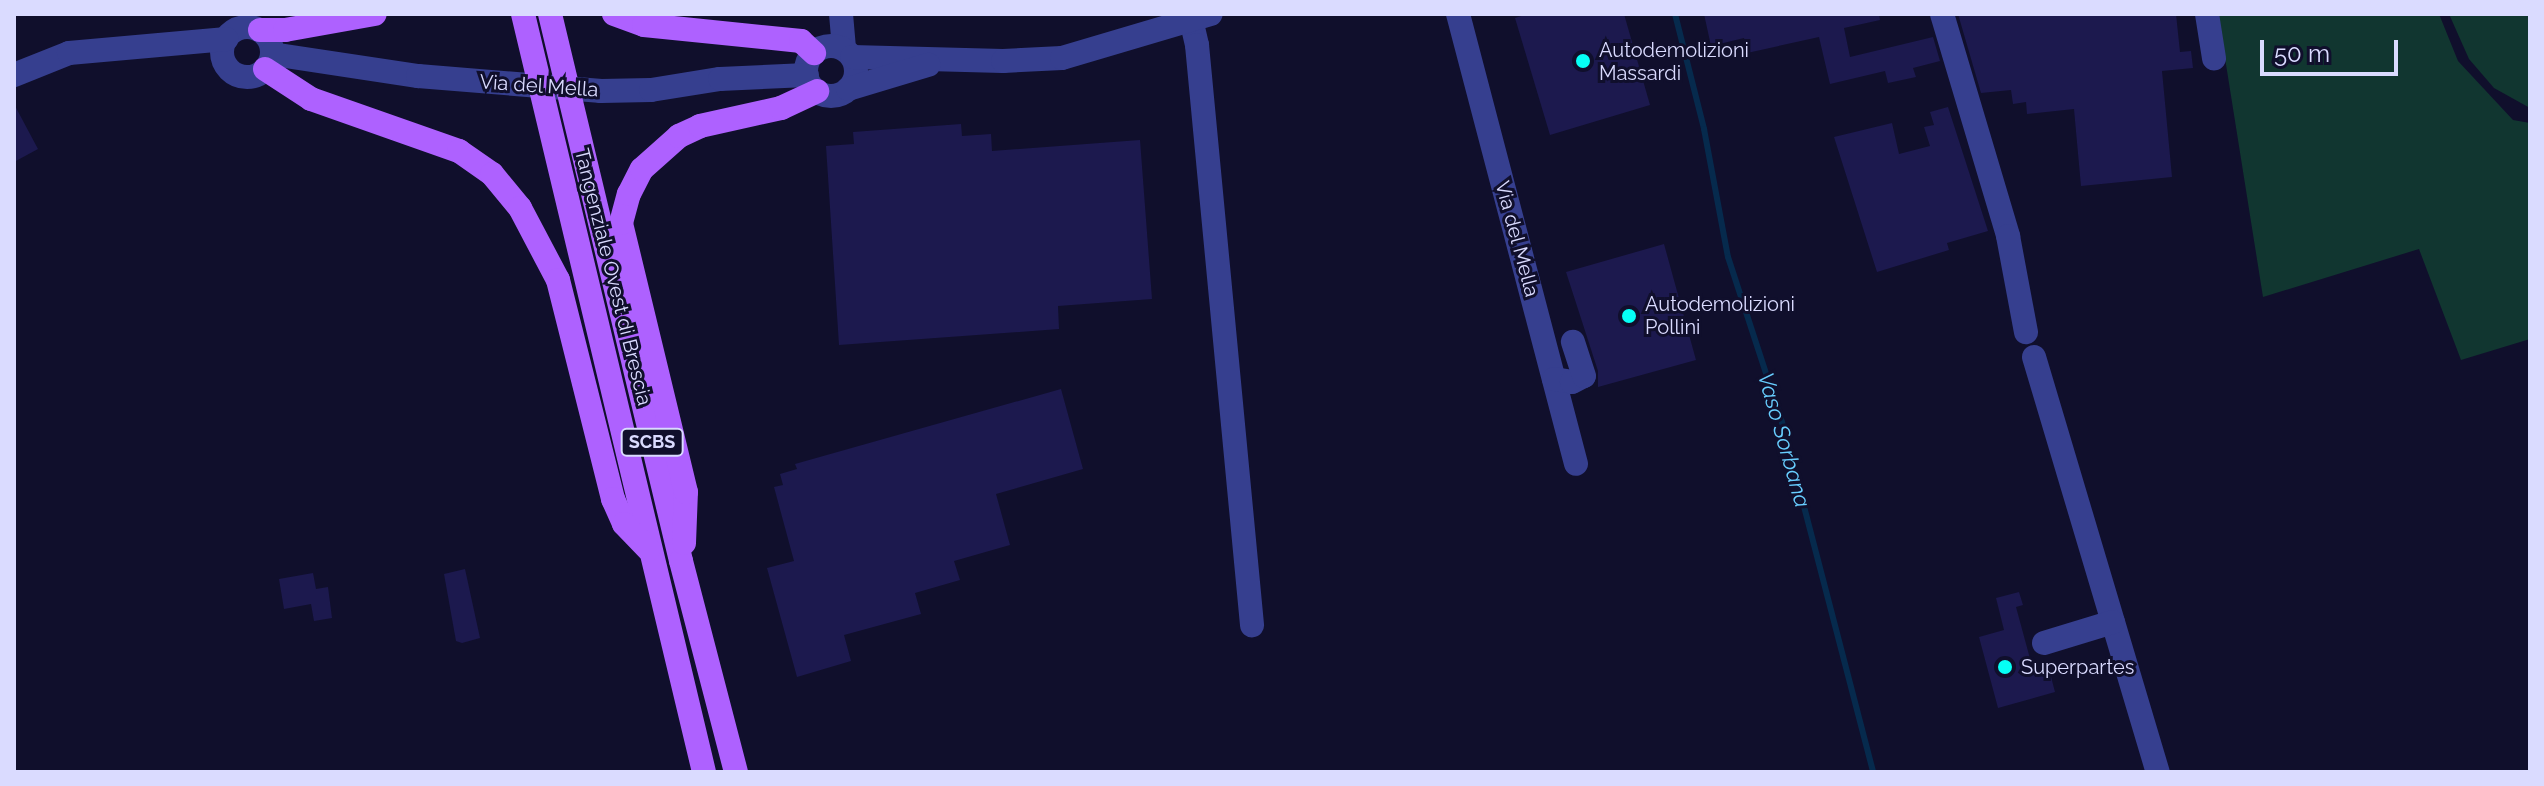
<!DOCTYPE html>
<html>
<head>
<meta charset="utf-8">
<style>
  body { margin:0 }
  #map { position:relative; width:2544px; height:786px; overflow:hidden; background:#100f2c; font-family:Raleway,sans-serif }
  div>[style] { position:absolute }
  .green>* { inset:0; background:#113630 }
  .stream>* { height:6px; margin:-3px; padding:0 3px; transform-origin:3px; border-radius:3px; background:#062a4d }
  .building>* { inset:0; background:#1c194e }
  .minor>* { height:24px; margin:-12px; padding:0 12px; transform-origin:12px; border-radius:12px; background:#363f8f }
  .minor>.ring { margin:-12px; padding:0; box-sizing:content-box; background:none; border:24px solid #363f8f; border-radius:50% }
  .major>* { height:24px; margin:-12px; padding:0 12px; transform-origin:12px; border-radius:12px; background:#ae61ff }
  .dots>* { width:22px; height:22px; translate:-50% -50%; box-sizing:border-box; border:4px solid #100f2c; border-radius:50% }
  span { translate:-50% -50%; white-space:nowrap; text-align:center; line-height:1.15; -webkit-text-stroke:6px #100f2c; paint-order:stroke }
  .shield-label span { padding:2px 6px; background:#100f2c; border:2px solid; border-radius:6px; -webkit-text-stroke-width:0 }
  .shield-label { font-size:18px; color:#dadbff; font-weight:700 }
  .poi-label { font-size:20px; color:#dadbff }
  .left { translate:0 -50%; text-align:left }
  .street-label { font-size:20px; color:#dadbff }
  .water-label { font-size:22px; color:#68ceff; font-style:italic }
  .frame { position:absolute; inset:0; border:16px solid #dadbff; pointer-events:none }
  .scale { position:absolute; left:2260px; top:40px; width:138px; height:36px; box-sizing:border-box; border:4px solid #dadbff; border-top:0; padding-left:10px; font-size:24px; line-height:28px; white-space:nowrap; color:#dadbff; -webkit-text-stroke:6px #100f2c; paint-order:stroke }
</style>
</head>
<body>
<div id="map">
  <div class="green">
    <i style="clip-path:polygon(2218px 14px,2439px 14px,2458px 61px,2513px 120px,2530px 123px,2530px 339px,2461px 360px,2419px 249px,2263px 297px)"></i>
    <i style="clip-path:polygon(2449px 14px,2530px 14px,2530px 108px,2494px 88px,2469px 59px)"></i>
  </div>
  <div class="stream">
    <i style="left:1675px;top:14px;width:119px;rotate:75.8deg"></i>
    <i style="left:1704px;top:129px;width:130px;rotate:79.4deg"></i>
    <i style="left:1728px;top:257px;width:174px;rotate:71.9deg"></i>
    <i style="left:1782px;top:422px;width:362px;rotate:75.4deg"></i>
  </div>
  <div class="building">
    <i style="clip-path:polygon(1528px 14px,1624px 14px,1650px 105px,1550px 135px,1515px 18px)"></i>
    <i style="clip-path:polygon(1704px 14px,1879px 14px,1880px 20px,1844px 28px,1850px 57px,1933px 37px,1940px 61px,1913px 68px,1916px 77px,1888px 83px,1885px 71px,1830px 84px,1819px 37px,1747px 53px,1744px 38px,1711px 46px)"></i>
    <i style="clip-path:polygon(1958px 14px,2176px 14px,2180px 52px,2191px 51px,2193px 68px,2162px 71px,2172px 177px,2081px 186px,2074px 109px,2027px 114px,2026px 102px,2013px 104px,2011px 90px,1981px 93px)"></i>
    <i style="clip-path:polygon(14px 104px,38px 149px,14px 162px)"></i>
    <i style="clip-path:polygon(1948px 107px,1988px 231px,1947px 243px,1949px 250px,1877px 272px,1834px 137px,1892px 123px,1899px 154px,1930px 146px,1924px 127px,1934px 125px,1930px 112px)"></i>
    <i style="clip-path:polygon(961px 124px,962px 136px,991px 134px,992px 151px,1140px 140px,1152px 299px,1058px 306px,1059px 329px,839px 345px,826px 146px,854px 144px,853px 132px)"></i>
    <i style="clip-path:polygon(1664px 244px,1696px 360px,1598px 387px,1598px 371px,1566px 272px)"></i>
    <i style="clip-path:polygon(1061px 389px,1083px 469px,996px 494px,1010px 545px,954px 561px,960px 580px,915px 593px,921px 614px,844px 635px,851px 661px,797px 677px,767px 568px,794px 561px,774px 487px,783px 485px,780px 474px,797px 469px,795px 464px)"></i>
    <i style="clip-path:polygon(465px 569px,480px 638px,462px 643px,456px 641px,444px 574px)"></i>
    <i style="clip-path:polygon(313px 573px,316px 589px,328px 587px,332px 618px,314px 621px,311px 604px,284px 609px,279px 579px)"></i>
    <i style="clip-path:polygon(2019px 592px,2023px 605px,2016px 607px,2035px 677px,2050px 673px,2055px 692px,1998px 708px,1979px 637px,2004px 630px,1996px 598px)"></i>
  </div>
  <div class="minor">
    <i style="left:841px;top:14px;width:35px;rotate:85deg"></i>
    <i style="left:1458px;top:14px;width:465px;rotate:75.3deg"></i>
    <i style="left:1942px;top:14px;width:232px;rotate:73.4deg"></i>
    <i style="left:2008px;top:236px;width:98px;rotate:79.4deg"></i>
    <i style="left:2207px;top:14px;width:45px;rotate:81deg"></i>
    <i style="left:1191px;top:19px;width:27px;rotate:77deg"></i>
    <i style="left:1197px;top:45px;width:583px;rotate:84.58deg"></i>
    <i class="ring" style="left:222px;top:27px;width:26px;height:26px"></i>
    <i class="ring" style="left:806px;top:46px;width:26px;height:26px"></i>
    <i style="left:272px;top:54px;width:148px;rotate:8.6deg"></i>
    <i style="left:418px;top:76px;width:184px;rotate:4.7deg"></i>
    <i style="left:601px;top:91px;width:50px;rotate:-1.1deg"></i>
    <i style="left:651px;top:90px;width:70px;rotate:-9.1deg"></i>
    <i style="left:720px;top:79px;width:87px;rotate:-2.6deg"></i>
    <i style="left:852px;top:57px;width:151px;rotate:1.5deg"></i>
    <i style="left:1003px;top:61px;width:59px;rotate:-2.9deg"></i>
    <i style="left:1062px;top:58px;width:155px;rotate:-16.5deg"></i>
    <i style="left:14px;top:75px;width:59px;rotate:-21.8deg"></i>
    <i style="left:69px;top:53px;width:158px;rotate:-5.1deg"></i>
    <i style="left:848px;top:89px;width:84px;rotate:-16.7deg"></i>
    <i style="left:2034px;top:357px;width:433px;rotate:73.4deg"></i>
    <i style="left:1554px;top:379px;width:18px;rotate:9deg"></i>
    <i style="left:1572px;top:382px;width:13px;rotate:-27deg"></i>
    <i style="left:1584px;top:376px;width:36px;rotate:-108deg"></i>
    <i style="left:2044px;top:643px;width:72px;rotate:-16.9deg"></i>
  </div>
  <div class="major">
    <i style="left:523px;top:14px;width:779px;rotate:76.57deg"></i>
    <i style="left:550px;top:14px;width:562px;rotate:76.53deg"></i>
    <i style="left:681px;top:561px;width:218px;rotate:75.4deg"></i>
    <i style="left:614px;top:14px;width:32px;rotate:20deg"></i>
    <i style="left:644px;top:25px;width:158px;rotate:5.8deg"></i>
    <i style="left:801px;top:41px;width:18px;rotate:43deg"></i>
    <i style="left:260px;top:30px;width:25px"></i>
    <i style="left:285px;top:30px;width:91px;rotate:-10.1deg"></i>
    <i style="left:265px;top:69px;width:55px;rotate:33.1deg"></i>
    <i style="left:311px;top:99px;width:157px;rotate:19.4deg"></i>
    <i style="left:459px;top:151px;width:40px;rotate:34.9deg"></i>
    <i style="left:492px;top:174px;width:44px;rotate:50.5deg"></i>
    <i style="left:520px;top:208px;width:81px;rotate:62.2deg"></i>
    <i style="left:558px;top:280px;width:226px;rotate:75.9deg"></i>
    <i style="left:613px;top:499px;width:27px;rotate:66deg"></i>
    <i style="left:624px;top:524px;width:35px;rotate:46deg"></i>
    <i style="left:684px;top:543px;width:51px;rotate:-87.8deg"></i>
    <i style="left:686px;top:492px;width:277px;rotate:-103.6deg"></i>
    <i style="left:621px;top:223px;width:30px;rotate:-75deg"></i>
    <i style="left:629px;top:194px;width:28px;rotate:-63deg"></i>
    <i style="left:642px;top:169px;width:50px;rotate:-41.7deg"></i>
    <i style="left:679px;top:136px;width:23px;rotate:-25deg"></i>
    <i style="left:700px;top:126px;width:83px;rotate:-12.5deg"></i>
    <i style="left:781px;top:108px;width:40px;rotate:-25deg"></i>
  </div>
  <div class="dots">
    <i style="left:1583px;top:61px;background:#06fff5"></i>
    <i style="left:1629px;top:316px;background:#06fff5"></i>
    <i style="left:2005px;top:667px;background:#06fff5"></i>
  </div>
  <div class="shield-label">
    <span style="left:652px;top:442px">SCBS</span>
  </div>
  <div class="poi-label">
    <span class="left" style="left:1599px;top:62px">Autodemolizioni<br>Massardi</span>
    <span class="left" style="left:1645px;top:316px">Autodemolizioni<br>Pollini</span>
    <span class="left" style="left:2021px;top:667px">Superpartes</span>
  </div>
  <div class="street-label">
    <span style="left:539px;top:86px;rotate:4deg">Via del Mella</span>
    <span style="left:1517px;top:239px;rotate:75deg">Via del Mella</span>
    <span style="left:613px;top:277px;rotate:76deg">Tangenziale Ovest di Brescia</span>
  </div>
  <div class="water-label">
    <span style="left:1784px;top:440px;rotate:74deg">Vaso Sorbana</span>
  </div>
  <div class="frame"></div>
  <div class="scale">50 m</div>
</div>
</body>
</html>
